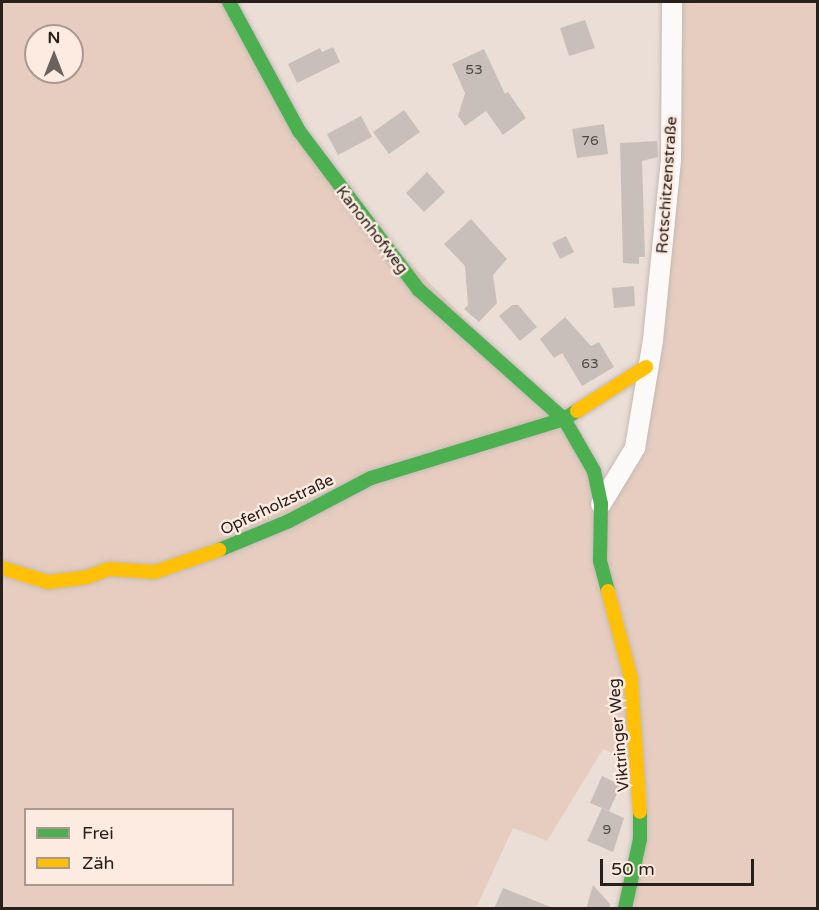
<!DOCTYPE html>
<html>
<head>
<meta charset="utf-8">
<style>
  body { margin:0 }
  #map { position:relative; width:819px; height:910px; overflow:hidden; background:#ebded7; font-family:"Varela Round",sans-serif }
  div>[style] { position:absolute }
  .green>* { inset:0; background:#e6cdbf }
  .building>* { inset:0; background:#c9bfba }
  .roads { filter:drop-shadow(0 0 2px #c4bab5) drop-shadow(0 0 2px #c4bab5) }
  .street>* { height:20px; margin:-10px; padding:0 10px; transform-origin:10px; border-radius:10px; background:#fcfaf9 }
  .fast>* { height:14px; margin:-7px; padding:0 7px; transform-origin:7px; border-radius:7px; background:#4caf50 }
  .slow>* { height:14px; margin:-7px; padding:0 7px; transform-origin:7px; border-radius:7px; background:#ffc107 }
  span { translate:-50% -50%; white-space:nowrap; text-align:center; line-height:1.15; -webkit-text-stroke:5px #fdeae0; paint-order:stroke }
  .number-label { font-size:14px; color:#504843 }
  .number-label span { -webkit-text-stroke-width:0 }
  .street-label { font-size:16px; color:#28201b }
  .frame { position:absolute; inset:0; border:3px solid #28201b; pointer-events:none }
  .legend { position:absolute; left:24px; top:808px; width:210px; height:78px; box-sizing:border-box; background:#fdeae0; border:2px solid #a89991; margin:0; padding:8px 10px; list-style:none; font-size:18px; color:#28201b }
  .legend li { display:flex; align-items:center; gap:12px; height:30px }
  .legend b { width:30px; border:2px solid #a89991 }
  .north { position:absolute; left:24px; top:24px; width:60px; height:60px; box-sizing:border-box; background:#fdeae0; border:2px solid #a89991; border-radius:50%; rotate:0deg; font-size:16px; font-weight:700; line-height:24px; text-align:center; color:#28201b }
  .north::after { content:''; display:block; margin:auto; width:21px; height:27px; background:#6c625d; clip-path:polygon(50% 0,100% 100%,50% 72%,0 100%) }
  .scale { position:absolute; left:600px; top:859px; width:154px; height:27px; box-sizing:border-box; border:3px solid #28201b; border-top:0; padding-left:8px; font-size:18px; line-height:21px; white-space:nowrap; color:#28201b; -webkit-text-stroke:4px #fdeae0; paint-order:stroke }
</style>
</head>
<body>
<div id="map">
  <div class="green">
    <i style="clip-path:polygon(evenodd,2px 2px,229px 2px,349px 201px,564px 419px,601px 503px,625px 468px,653px 340px,672px 2px,817px 2px,817px 908px,625px 908px,639px 766px,603px 749px,547px 841px,513px 828px,476px 908px,2px 908px,2px 2px,36px 36px,72px 36px,72px 72px,36px 72px,36px 36px,2px 2px,26px 810px,232px 810px,232px 884px,26px 884px,26px 810px)"></i>
  </div>
  <div class="building">
    <i style="clip-path:polygon(585px 20px,595px 48px,569px 56px,560px 28px)"></i>
    <i style="clip-path:polygon(333px 47px,340px 62px,297px 83px,288px 64px,320px 48px,322px 52px)"></i>
    <i style="clip-path:polygon(484px 49px,505px 94px,508px 92px,526px 118px,503px 135px,486px 111px,465px 126px,458px 116px,465px 93px,452px 64px)"></i>
    <i style="clip-path:polygon(404px 110px,420px 132px,389px 154px,373px 132px)"></i>
    <i style="clip-path:polygon(361px 116px,372px 137px,338px 155px,327px 134px)"></i>
    <i style="clip-path:polygon(604px 124px,608px 154px,577px 158px,572px 129px)"></i>
    <i style="clip-path:polygon(657px 141px,658px 157px,642px 161px,645px 257px,639px 257px,639px 264px,623px 263px,620px 143px)"></i>
    <i style="clip-path:polygon(427px 172px,445px 192px,424px 212px,406px 193px)"></i>
    <i style="clip-path:polygon(471px 219px,507px 259px,493px 275px,497px 303px,479px 322px,464px 309px,468px 305px,465px 266px,444px 244px)"></i>
    <i style="clip-path:polygon(566px 236px,574px 252px,560px 259px,552px 243px)"></i>
    <i style="clip-path:polygon(634px 286px,635px 306px,614px 308px,612px 288px)"></i>
    <i style="clip-path:polygon(512px 305px,518px 305px,537px 327px,520px 341px,499px 316px)"></i>
    <i style="clip-path:polygon(565px 317px,591px 346px,599px 342px,614px 367px,582px 386px,562px 353px,554px 358px,540px 339px)"></i>
    <i style="clip-path:polygon(602px 776px,621px 785px,609px 811px,590px 803px)"></i>
    <i style="clip-path:polygon(602px 808px,624px 818px,613px 852px,587px 841px)"></i>
    <i style="clip-path:polygon(593px 885px,610px 904px,610px 909px,586px 909px)"></i>
    <i style="clip-path:polygon(503px 888px,553px 908px,553px 909px,494px 909px)"></i>
  </div>
  <div class="roads">
    <div class="street">
      <i style="left:601px;top:504px;width:66px;rotate:-58.7deg"></i>
      <i style="left:635px;top:448px;width:109px;rotate:-80.5deg"></i>
      <i style="left:653px;top:340px;width:182px;rotate:-84.3deg"></i>
      <i style="left:671px;top:159px;width:157px;rotate:-89.6deg"></i>
    </div>
    <div class="fast">
      <i style="left:229px;top:2px;width:147px;rotate:61.5deg"></i>
      <i style="left:299px;top:131px;width:199px;rotate:53deg"></i>
      <i style="left:419px;top:290px;width:194px;rotate:41.7deg"></i>
      <i style="left:564px;top:419px;width:60px;rotate:60deg"></i>
      <i style="left:594px;top:471px;width:34px;rotate:78deg"></i>
      <i style="left:601px;top:504px;width:57px;rotate:91deg"></i>
      <i style="left:600px;top:561px;width:31px;rotate:75deg"></i>
      <i style="left:219px;top:550px;width:76px;rotate:-22.5deg"></i>
      <i style="left:289px;top:521px;width:93px;rotate:-27.7deg"></i>
      <i style="left:371px;top:478px;width:202px;rotate:-17deg"></i>
      <i style="left:564px;top:419px;width:15px;rotate:-32deg"></i>
      <i style="left:625px;top:908px;width:71px;rotate:-77.7deg"></i>
      <i style="left:640px;top:839px;width:27px;rotate:-90deg"></i>
    </div>
    <div class="slow">
      <i style="left:577px;top:411px;width:82px;rotate:-32.5deg"></i>
      <i style="left:2px;top:568px;width:48px;rotate:16.9deg"></i>
      <i style="left:48px;top:582px;width:39px;rotate:-7deg"></i>
      <i style="left:87px;top:577px;width:23px;rotate:-20deg"></i>
      <i style="left:109px;top:569px;width:46px;rotate:3.7deg"></i>
      <i style="left:155px;top:572px;width:68px;rotate:-19deg"></i>
      <i style="left:608px;top:591px;width:90px;rotate:75.2deg"></i>
      <i style="left:631px;top:678px;width:134px;rotate:86.2deg"></i>
    </div>
  </div>
  <div class="number-label">
    <span style="left:474px;top:70px">53</span>
    <span style="left:590px;top:141px">76</span>
    <span style="left:590px;top:364px">63</span>
    <span style="left:607px;top:830px">9</span>
  </div>
  <div class="street-label">
    <span style="left:667px;top:185px;rotate:-86deg">Rotschitzenstraße</span>
    <span style="left:372px;top:230px;rotate:52deg">Kanonhofweg</span>
    <span style="left:277px;top:505px;rotate:-25deg">Opferholzstraße</span>
    <span style="left:619px;top:735px;rotate:-95deg">Viktringer Weg</span>
  </div>
  <div class="frame"></div>
  <ul class="legend">
  <li><b style="height:8px;background:#4caf50"></b>Frei</li>
  <li><b style="height:8px;background:#ffc107"></b>Zäh</li>
  </ul>
  <div class="north">N</div>
  <div class="scale">50 m</div>
</div>
</body>
</html>
